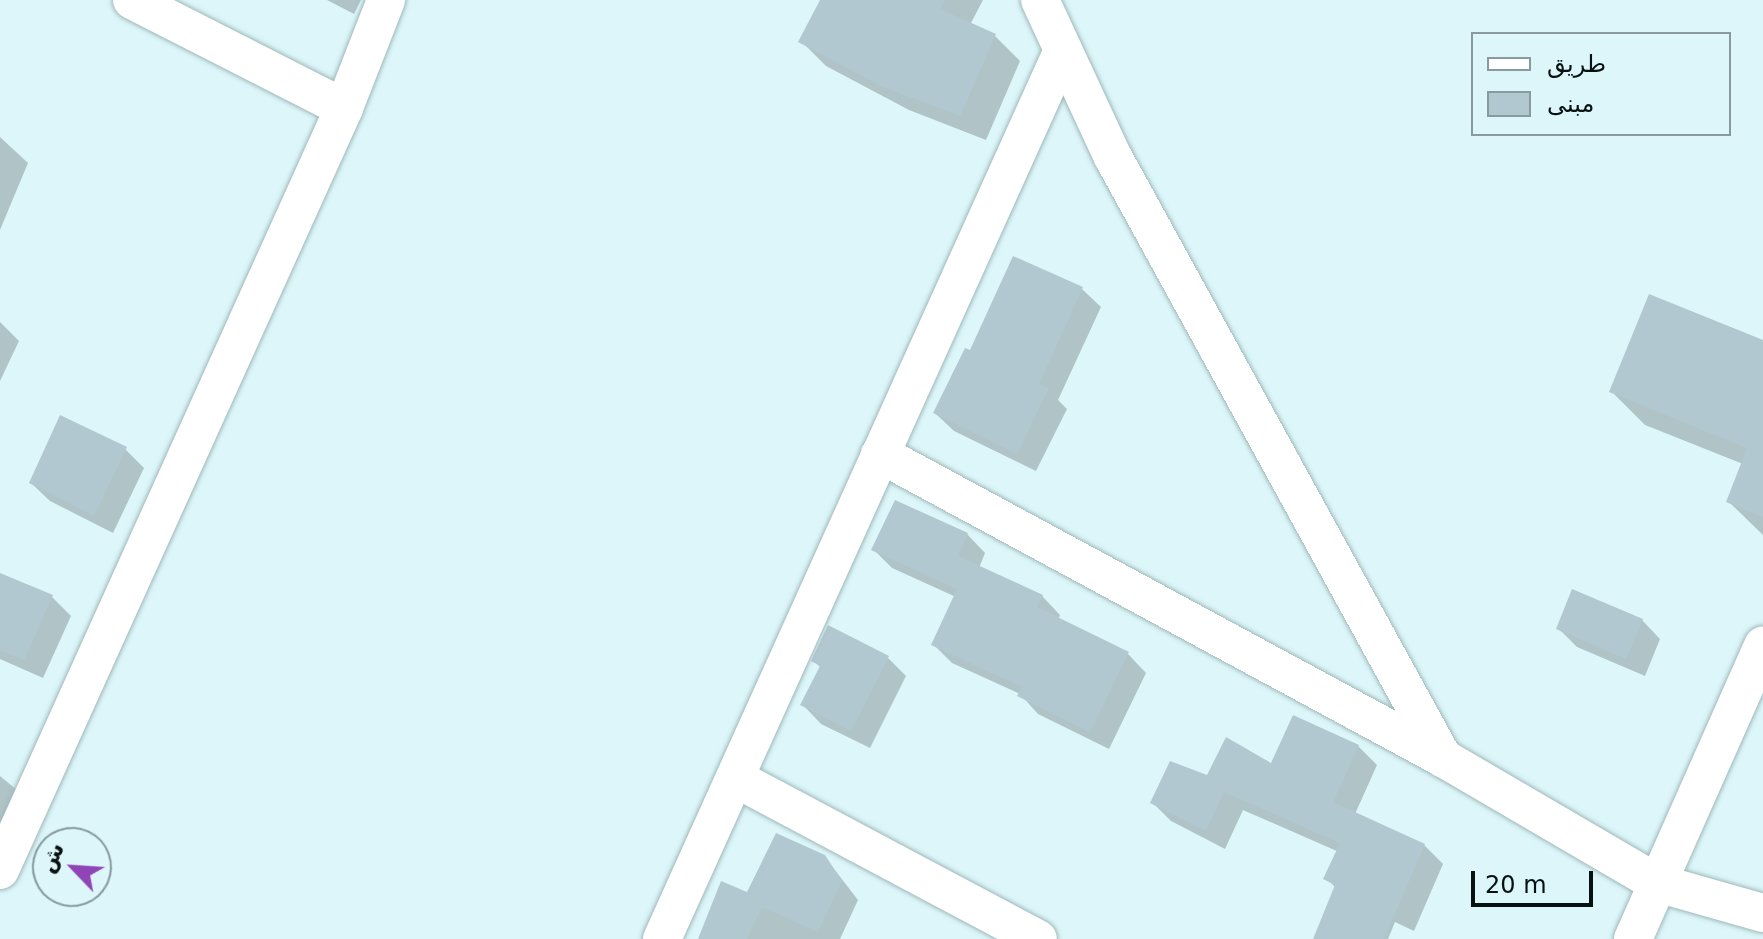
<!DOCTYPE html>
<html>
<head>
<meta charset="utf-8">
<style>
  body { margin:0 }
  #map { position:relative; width:1763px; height:939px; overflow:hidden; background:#dcf6f9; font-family:"DejaVu Sans","Noto Sans Arabic",sans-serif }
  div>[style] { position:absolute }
  .shadow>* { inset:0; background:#0003 }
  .building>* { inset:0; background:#b1c8d1 }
  .roads { filter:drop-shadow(0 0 2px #9fb8ba) drop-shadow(0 0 2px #9fb8ba) }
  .street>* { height:38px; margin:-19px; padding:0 19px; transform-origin:19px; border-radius:19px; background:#fff }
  span { translate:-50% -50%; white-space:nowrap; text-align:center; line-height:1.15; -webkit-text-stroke:6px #dcf6f9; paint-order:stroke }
  .legend { position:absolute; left:1471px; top:32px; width:260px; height:104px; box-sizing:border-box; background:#dcf6f9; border:2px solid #879a9d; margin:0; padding:10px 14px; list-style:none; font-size:24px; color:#081112 }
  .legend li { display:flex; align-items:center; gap:16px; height:40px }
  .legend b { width:40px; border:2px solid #879a9d }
  .north { position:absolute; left:32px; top:827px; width:80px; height:80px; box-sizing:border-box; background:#dcf6f9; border:2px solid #879a9d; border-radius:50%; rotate:295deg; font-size:22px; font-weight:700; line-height:32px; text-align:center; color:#081112 }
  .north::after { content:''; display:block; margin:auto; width:28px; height:36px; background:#9045b6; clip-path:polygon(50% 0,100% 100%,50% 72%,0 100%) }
  .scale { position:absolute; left:1471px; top:871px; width:122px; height:36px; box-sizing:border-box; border:4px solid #081112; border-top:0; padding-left:10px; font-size:24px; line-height:28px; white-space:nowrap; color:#081112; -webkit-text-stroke:6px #dcf6f9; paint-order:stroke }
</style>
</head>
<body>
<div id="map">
  <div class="shadow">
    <i style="clip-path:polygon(327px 0,361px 0,354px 14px)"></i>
    <i style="clip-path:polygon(823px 0,983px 0,970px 25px,995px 36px,1020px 61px,986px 140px,909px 110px,826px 66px,801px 41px)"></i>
    <i style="clip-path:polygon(0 137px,28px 163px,0 230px)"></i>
    <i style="clip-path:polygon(1082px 289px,1101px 307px,1058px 400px,1067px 409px,1036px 471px,954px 431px,935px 413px,971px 353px)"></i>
    <i style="clip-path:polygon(0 322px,19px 341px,0 381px)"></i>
    <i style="clip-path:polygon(1763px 342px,1763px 535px,1728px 501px,1743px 464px,1645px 425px,1612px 392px)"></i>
    <i style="clip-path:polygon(125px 449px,144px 468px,113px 533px,50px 501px,31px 483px)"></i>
    <i style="clip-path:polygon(967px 534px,985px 553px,979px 568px,1042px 596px,1060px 615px,1058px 620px,1128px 654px,1146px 673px,1109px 749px,1038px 714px,1020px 694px,952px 663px,934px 645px,956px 597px,892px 568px,874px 550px)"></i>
    <i style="clip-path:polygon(0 575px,52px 597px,71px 616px,43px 678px,0 659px)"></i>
    <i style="clip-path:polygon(1642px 620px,1660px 639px,1645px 676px,1577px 647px,1558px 628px)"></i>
    <i style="clip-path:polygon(888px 658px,906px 676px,870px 748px,821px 724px,803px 705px,821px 668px,814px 661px)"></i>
    <i style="clip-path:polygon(1358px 746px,1377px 765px,1355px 814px,1424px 845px,1443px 864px,1414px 931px,1395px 922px,1388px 939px,1315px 939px,1336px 888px,1326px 878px,1339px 852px,1243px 810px,1225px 849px,1171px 821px,1152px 802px,1208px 778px)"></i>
    <i style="clip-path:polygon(0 776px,40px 809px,0 873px)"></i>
    <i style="clip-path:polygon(824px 856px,858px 900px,840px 939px,706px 939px,748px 894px)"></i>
  </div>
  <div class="building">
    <i style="clip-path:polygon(820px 0,945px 0,940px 9px,996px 34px,960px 116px,881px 86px,798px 42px)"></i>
    <i style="clip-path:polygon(1013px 256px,1083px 287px,1039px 384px,1049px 388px,1017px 454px,933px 413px,965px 348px,970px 350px)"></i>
    <i style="clip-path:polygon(1649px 294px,1763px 340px,1763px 517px,1726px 502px,1747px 448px,1609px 392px)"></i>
    <i style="clip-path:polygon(60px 415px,127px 447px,94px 516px,29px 483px)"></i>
    <i style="clip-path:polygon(895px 500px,968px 533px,958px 556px,1043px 595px,1037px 607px,1129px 652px,1090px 732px,1017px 696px,1022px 687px,931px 645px,957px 589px,871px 550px)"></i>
    <i style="clip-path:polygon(0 573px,53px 595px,24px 660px,0 650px)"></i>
    <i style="clip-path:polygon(1572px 589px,1643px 619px,1626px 659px,1556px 629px)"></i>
    <i style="clip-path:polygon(828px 625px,889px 656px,851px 731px,800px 705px,820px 666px,811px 661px)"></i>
    <i style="clip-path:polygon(1293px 715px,1359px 745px,1333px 802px,1425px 844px,1384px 939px,1313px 939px,1335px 885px,1323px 879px,1340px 843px,1224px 792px,1206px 831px,1150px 803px,1170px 761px,1207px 775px,1226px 737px,1271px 763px)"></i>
    <i style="clip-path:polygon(776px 833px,825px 855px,842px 881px,818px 932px,762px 907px,747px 939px,698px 939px,721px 881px,747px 892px)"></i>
  </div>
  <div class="roads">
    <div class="street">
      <i style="left:132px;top:0;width:238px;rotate:27deg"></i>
      <i style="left:1040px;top:0;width:173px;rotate:65.1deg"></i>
      <i style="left:1113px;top:157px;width:686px;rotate:61.23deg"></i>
      <i style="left:1443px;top:758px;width:248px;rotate:30.3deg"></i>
      <i style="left:1657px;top:883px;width:110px;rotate:15.8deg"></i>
      <i style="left:880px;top:454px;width:640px;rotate:28.37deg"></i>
      <i style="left:735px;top:778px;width:343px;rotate:28deg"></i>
      <i style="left:0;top:870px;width:836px;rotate:-65.7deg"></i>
      <i style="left:344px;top:108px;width:116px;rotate:-68.7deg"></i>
      <i style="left:662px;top:939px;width:975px;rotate:-65.72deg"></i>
      <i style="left:1633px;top:939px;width:321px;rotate:-66.1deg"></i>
    </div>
  </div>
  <ul class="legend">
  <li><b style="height:10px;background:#fff"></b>طريق</li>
  <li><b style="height:22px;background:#b1c8d1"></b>مبنى</li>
  </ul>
  <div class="north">ش</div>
  <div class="scale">20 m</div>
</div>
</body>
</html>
